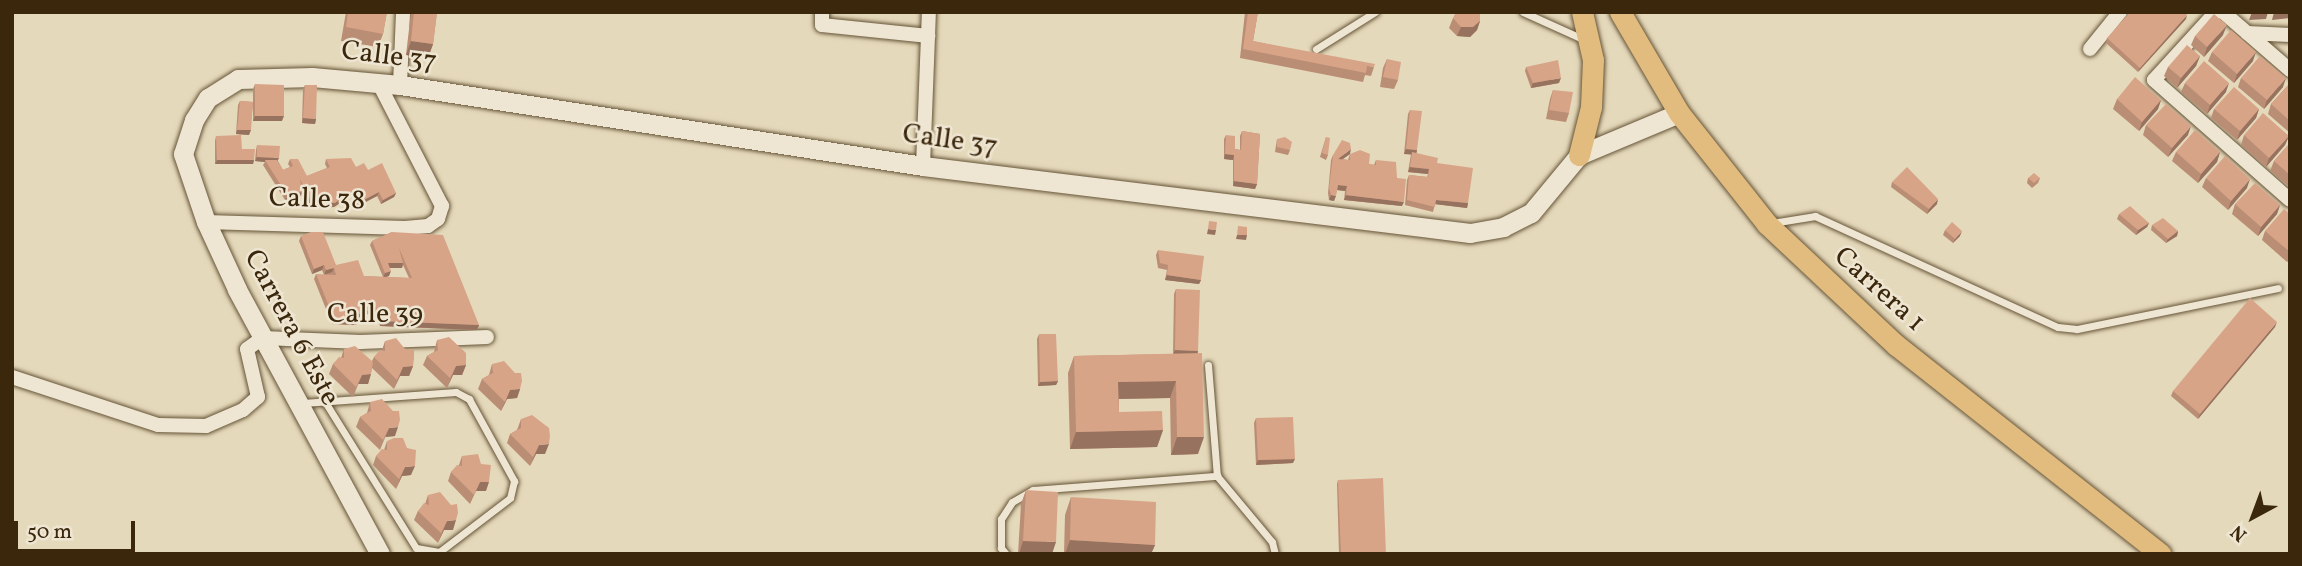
<!DOCTYPE html>
<html>
<head>
<meta charset="utf-8">
<style>
  body { margin:0 }
  #map { position:relative; width:2302px; height:566px; overflow:hidden; background:#e5d9bb; font-family:Vollkorn,serif }
  div>[style] { position:absolute }
  .roads { filter:drop-shadow(0 0 2px #665437) drop-shadow(0 0 2px #665437) }
  .lane>* { height:7px; margin:-3.5px; padding:0 3.5px; transform-origin:3.5px; border-radius:3.5px; background:#eee6d3 }
  .street>* { height:14px; margin:-7px; padding:0 7px; transform-origin:7px; border-radius:7px; background:#eee6d3 }
  .secondary>* { height:19px; margin:-9.5px; padding:0 9.5px; transform-origin:9.5px; border-radius:9.5px; background:#eee6d3 }
  .primary>* { height:21px; margin:-10.5px; padding:0 10.5px; transform-origin:10.5px; border-radius:10.5px; background:#e2bc7e }
  .wall>* { inset:0; background:#ba8d75 }
  .shaded-wall>* { inset:0; background:#97735f }
  .building>* { inset:0; background:#d8a488 }
  span { translate:-50% -50%; white-space:nowrap; text-align:center; line-height:1.15; -webkit-text-stroke:5px #eee6d3; paint-order:stroke }
  .street-label { font-size:28px; color:#3b270b }
  .frame { position:absolute; inset:0; border:14px solid #3b270b; pointer-events:none }
  .north { position:absolute; left:2218px; top:482px; width:70px; height:70px; -webkit-text-stroke:5px #eee6d3; paint-order:stroke; rotate:221deg; font-size:19px; font-weight:700; line-height:28px; text-align:center; color:#3b270b }
  .north::after { content:''; display:block; margin:auto; width:24px; height:32px; background:#3b270b; clip-path:polygon(50% 0,100% 100%,50% 72%,0 100%) }
  .scale { position:absolute; left:14px; top:521px; width:121px; height:32px; box-sizing:border-box; border:4px solid #3b270b; border-top:0; padding-left:9px; font-size:21px; line-height:24px; white-space:nowrap; color:#3b270b; -webkit-text-stroke:5px #eee6d3; paint-order:stroke }
</style>
</head>
<body>
<div id="map">
  <div class="roads">
    <div class="lane">
      <i style="left:1523px;top:12px;width:68px;rotate:24.3deg"></i>
      <i style="left:1316px;top:49px;width:70px;rotate:-32.1deg"></i>
      <i style="left:1772px;top:223px;width:44px;rotate:-9.2deg"></i>
      <i style="left:1815px;top:216px;width:267px;rotate:24.6deg"></i>
      <i style="left:2058px;top:327px;width:19px;rotate:6deg"></i>
      <i style="left:2077px;top:329px;width:205px;rotate:-11.5deg"></i>
      <i style="left:1208px;top:365px;width:111px;rotate:85.4deg"></i>
      <i style="left:1217px;top:476px;width:86px;rotate:50.2deg"></i>
      <i style="left:1272px;top:542px;width:12px;rotate:76deg"></i>
      <i style="left:303px;top:403px;width:153px;rotate:-4.1deg"></i>
      <i style="left:456px;top:392px;width:15px;rotate:28deg"></i>
      <i style="left:469px;top:399px;width:94px;rotate:61.2deg"></i>
      <i style="left:514px;top:481px;width:17px;rotate:103deg"></i>
      <i style="left:510px;top:498px;width:89px;rotate:142.7deg"></i>
      <i style="left:439px;top:552px;width:23px;rotate:-170deg"></i>
      <i style="left:416px;top:548px;width:172px;rotate:-121.9deg"></i>
      <i style="left:1006px;top:554px;width:8px;rotate:-130deg"></i>
      <i style="left:1001px;top:548px;width:29px;rotate:-90deg"></i>
      <i style="left:1001px;top:519px;width:20px;rotate:-57deg"></i>
      <i style="left:1012px;top:502px;width:24px;rotate:-30deg"></i>
      <i style="left:1033px;top:490px;width:185px;rotate:-4.4deg"></i>
    </div>
    <div class="street">
      <i style="left:822px;top:12px;width:13px;rotate:90deg"></i>
      <i style="left:822px;top:25px;width:107px;rotate:5.9deg"></i>
      <i style="left:2216px;top:12px;width:92px;rotate:132.4deg"></i>
      <i style="left:2154px;top:80px;width:181px;rotate:41.4deg"></i>
      <i style="left:2223px;top:12px;width:89px;rotate:40.9deg"></i>
      <i style="left:2247px;top:33px;width:43px;rotate:2.7deg"></i>
      <i style="left:2090px;top:49px;width:48px;rotate:-51deg"></i>
      <i style="left:400px;top:85px;width:73px;rotate:-87.6deg"></i>
      <i style="left:923px;top:166px;width:154px;rotate:-87.8deg"></i>
      <i style="left:206px;top:222px;width:199px;rotate:1.7deg"></i>
      <i style="left:405px;top:228px;width:23px;rotate:-5deg"></i>
      <i style="left:428px;top:226px;width:12px;rotate:-35deg"></i>
      <i style="left:438px;top:219px;width:14px;rotate:-73deg"></i>
      <i style="left:442px;top:206px;width:140px;rotate:-117.3deg"></i>
      <i style="left:12px;top:377px;width:154px;rotate:18.2deg"></i>
      <i style="left:158px;top:425px;width:48px;rotate:1.2deg"></i>
      <i style="left:206px;top:426px;width:40px;rotate:-23.4deg"></i>
      <i style="left:243px;top:410px;width:20px;rotate:-41deg"></i>
      <i style="left:258px;top:397px;width:49px;rotate:-102.9deg"></i>
      <i style="left:247px;top:349px;width:19px;rotate:-35deg"></i>
      <i style="left:263px;top:338px;width:98px;rotate:2.3deg"></i>
      <i style="left:361px;top:342px;width:126px;rotate:-2.3deg"></i>
    </div>
    <div class="secondary">
      <i style="left:380px;top:554px;width:301px;rotate:-118.4deg"></i>
      <i style="left:237px;top:289px;width:74px;rotate:-114.8deg"></i>
      <i style="left:206px;top:222px;width:72px;rotate:-108.7deg"></i>
      <i style="left:183px;top:154px;width:36px;rotate:-72deg"></i>
      <i style="left:194px;top:120px;width:26px;rotate:-58deg"></i>
      <i style="left:208px;top:98px;width:36px;rotate:-32deg"></i>
      <i style="left:238px;top:79px;width:74px;rotate:-1.5deg"></i>
      <i style="left:312px;top:77px;width:88px;rotate:5.2deg"></i>
      <i style="left:400px;top:85px;width:529px;rotate:8.8deg"></i>
      <i style="left:923px;top:166px;width:551px;rotate:6.98deg"></i>
      <i style="left:1470px;top:233px;width:34px;rotate:-10deg"></i>
      <i style="left:1503px;top:227px;width:31px;rotate:-27deg"></i>
      <i style="left:1531px;top:213px;width:75px;rotate:-50.4deg"></i>
      <i style="left:1579px;top:155px;width:108px;rotate:-22.8deg"></i>
    </div>
    <div class="primary">
      <i style="left:1620px;top:12px;width:117px;rotate:59.7deg"></i>
      <i style="left:1679px;top:113px;width:142px;rotate:51.6deg"></i>
      <i style="left:1767px;top:224px;width:177px;rotate:43.2deg"></i>
      <i style="left:1896px;top:345px;width:337px;rotate:38.3deg"></i>
      <i style="left:1579px;top:155px;width:49px;rotate:-76deg"></i>
      <i style="left:1591px;top:107px;width:47px;rotate:-87.6deg"></i>
      <i style="left:1593px;top:60px;width:49px;rotate:-102.9deg"></i>
    </div>
  </div>
  <div class="wall">
    <i style="clip-path:polygon(346px 12px,387px 12px,383px 34px,378px 47px,341px 41px)"></i>
    <i style="clip-path:polygon(411px 12px,437px 12px,433px 44px,428px 58px,406px 55px)"></i>
    <i style="clip-path:polygon(1245px 12px,1258px 12px,1253px 41px,1374px 67px,1371px 76px,1365px 75px,1363px 82px,1240px 58px)"></i>
    <i style="clip-path:polygon(1453px 18px,1480px 21px,1477px 30px,1470px 37px,1457px 36px,1449px 28px)"></i>
    <i style="clip-path:polygon(2186px 19px,2138px 72px,2106px 43px,2107px 38px)"></i>
    <i style="clip-path:polygon(2223px 35px,2204px 57px,2191px 45px,2195px 36px)"></i>
    <i style="clip-path:polygon(2212px 52px,2253px 61px,2234px 83px,2208px 61px)"></i>
    <i style="clip-path:polygon(2200px 56px,2196px 66px,2177px 88px,2164px 76px,2168px 67px)"></i>
    <i style="clip-path:polygon(1387px 59px,1398px 80px,1394px 89px,1380px 87px,1383px 68px)"></i>
    <i style="clip-path:polygon(1526px 67px,1559px 83px,1531px 88px,1525px 71px)"></i>
    <i style="clip-path:polygon(2241px 78px,2283px 87px,2264px 109px,2238px 87px)"></i>
    <i style="clip-path:polygon(2185px 83px,2226px 92px,2207px 114px,2181px 92px)"></i>
    <i style="clip-path:polygon(2290px 83px,2290px 133px,2268px 114px,2271px 104px)"></i>
    <i style="clip-path:polygon(255px 84px,282px 121px,253px 121px,253px 105px,249px 135px,236px 134px,238px 105px,240px 101px,253px 102px,253px 89px)"></i>
    <i style="clip-path:polygon(305px 85px,316px 119px,315px 124px,302px 123px,303px 89px)"></i>
    <i style="clip-path:polygon(1553px 90px,1569px 113px,1566px 122px,1546px 119px,1550px 99px)"></i>
    <i style="clip-path:polygon(2117px 99px,2161px 100px,2158px 109px,2139px 131px,2113px 109px)"></i>
    <i style="clip-path:polygon(2214px 109px,2259px 109px,2256px 118px,2237px 140px,2211px 118px)"></i>
    <i style="clip-path:polygon(1410px 110px,1417px 150px,1416px 153px,1437px 163px,1468px 203px,1467px 208px,1435px 204px,1433px 212px,1405px 205px,1407px 180px,1409px 175px,1427px 177px,1428px 174px,1408px 172px,1411px 154px,1404px 154px,1408px 114px)"></i>
    <i style="clip-path:polygon(2146px 125px,2188px 135px,2168px 157px,2143px 135px)"></i>
    <i style="clip-path:polygon(1242px 131px,1260px 134px,1257px 184px,1255px 189px,1233px 186px,1233px 160px,1224px 159px,1224px 139px,1226px 135px,1235px 149px,1240px 150px,1240px 136px)"></i>
    <i style="clip-path:polygon(2244px 135px,2289px 136px,2285px 145px,2266px 167px,2241px 145px)"></i>
    <i style="clip-path:polygon(216px 136px,242px 149px,254px 160px,253px 164px,215px 164px,215px 141px)"></i>
    <i style="clip-path:polygon(1326px 137px,1328px 155px,1326px 160px,1320px 157px)"></i>
    <i style="clip-path:polygon(1277px 139px,1290px 150px,1288px 155px,1275px 152px)"></i>
    <i style="clip-path:polygon(2290px 143px,2290px 187px,2270px 171px,2274px 161px)"></i>
    <i style="clip-path:polygon(257px 145px,278px 161px,283px 170px,290px 167px,288px 164px,290px 159px,307px 176px,327px 168px,325px 164px,326px 159px,368px 170px,396px 193px,394px 197px,381px 204px,377px 196px,358px 206px,352px 195px,334px 207px,310px 208px,302px 192px,301px 196px,285px 200px,263px 165px,265px 162px,255px 161px,256px 150px)"></i>
    <i style="clip-path:polygon(2176px 152px,2220px 152px,2217px 162px,2198px 183px,2172px 161px)"></i>
    <i style="clip-path:polygon(1350px 154px,1369px 164px,1374px 165px,1376px 160px,1397px 178px,1402px 206px,1344px 200px,1345px 191px,1337px 190px,1334px 201px,1329px 200px,1328px 193px,1331px 160px,1333px 155px,1350px 154px,1342px 159px,1348px 160px)"></i>
    <i style="clip-path:polygon(2028px 178px,2040px 178px,2038px 183px,2032px 188px,2027px 183px)"></i>
    <i style="clip-path:polygon(2206px 178px,2247px 188px,2228px 210px,2202px 187px)"></i>
    <i style="clip-path:polygon(1892px 182px,1937px 204px,1927px 214px,1891px 187px)"></i>
    <i style="clip-path:polygon(2235px 204px,2280px 205px,2277px 214px,2258px 236px,2232px 214px)"></i>
    <i style="clip-path:polygon(2119px 214px,2149px 223px,2147px 227px,2136px 235px,2117px 219px)"></i>
    <i style="clip-path:polygon(2290px 214px,2290px 260px,2287px 262px,2262px 240px,2265px 231px)"></i>
    <i style="clip-path:polygon(2152px 225px,2178px 231px,2177px 236px,2166px 243px,2151px 230px)"></i>
    <i style="clip-path:polygon(1945px 230px,1960px 236px,1953px 243px,1943px 235px)"></i>
    <i style="clip-path:polygon(evenodd,392px 232px,479px 325px,477px 330px,380px 326px,375px 311px,357px 318px,358px 320px,356px 325px,332px 324px,314px 279px,316px 274px,324px 275px,322px 270px,312px 274px,299px 241px,301px 236px,336px 265px,364px 276px,383px 277px,370px 245px,372px 241px,392px 232px,403px 265px,409px 278px,386px 277px,389px 276px,390px 268px,402px 268px,403px 265px)"></i>
    <i style="clip-path:polygon(1158px 250px,1201px 280px,1199px 284px,1165px 280px,1167px 270px,1158px 268px,1156px 255px)"></i>
    <i style="clip-path:polygon(1176px 289px,1198px 351px,1198px 454px,1171px 455px,1170px 398px,1119px 399px,1119px 412px,1163px 430px,1157px 447px,1070px 449px,1068px 373px,1074px 356px,1173px 354px,1174px 294px)"></i>
    <i style="clip-path:polygon(2275px 327px,2198px 419px,2171px 396px,2173px 391px)"></i>
    <i style="clip-path:polygon(1039px 334px,1058px 381px,1056px 385px,1038px 386px,1037px 339px)"></i>
    <i style="clip-path:polygon(437px 340px,466px 365px,462px 375px,453px 375px,447px 388px,423px 365px,427px 356px,434px 352px)"></i>
    <i style="clip-path:polygon(385px 341px,413px 366px,409px 376px,400px 376px,394px 389px,372px 368px,368px 384px,358px 384px,353px 397px,329px 374px,333px 364px,341px 358px,344px 349px,372px 361px,374px 357px,382px 350px)"></i>
    <i style="clip-path:polygon(492px 364px,520px 389px,517px 398px,507px 399px,501px 411px,478px 389px,482px 379px,489px 375px)"></i>
    <i style="clip-path:polygon(370px 402px,395px 436px,385px 437px,380px 450px,356px 427px,360px 417px,367px 413px)"></i>
    <i style="clip-path:polygon(1256px 418px,1293px 463px,1256px 465px,1254px 423px)"></i>
    <i style="clip-path:polygon(521px 419px,545px 454px,536px 454px,530px 466px,507px 443px,510px 434px,517px 430px)"></i>
    <i style="clip-path:polygon(387px 441px,411px 475px,402px 476px,396px 489px,373px 465px,376px 456px,384px 450px)"></i>
    <i style="clip-path:polygon(462px 456px,486px 491px,476px 491px,470px 504px,448px 481px,451px 472px,459px 465px)"></i>
    <i style="clip-path:polygon(1338px 480px,1386px 554px,1339px 554px,1337px 484px)"></i>
    <i style="clip-path:polygon(1026px 490px,1052px 554px,1018px 554px,1021px 504px)"></i>
    <i style="clip-path:polygon(428px 495px,453px 530px,444px 530px,438px 543px,414px 520px,418px 511px,425px 504px)"></i>
    <i style="clip-path:polygon(1071px 497px,1155px 545px,1151px 554px,1064px 554px,1065px 515px)"></i>
  </div>
  <div class="shaded-wall">
    <i style="clip-path:polygon(2252px 12px,2268px 12px,2266px 19px,2249px 20px)"></i>
    <i style="clip-path:polygon(2274px 12px,2290px 12px,2290px 18px,2272px 20px)"></i>
    <i style="clip-path:polygon(2187px 15px,2186px 19px,2138px 72px,2140px 68px)"></i>
    <i style="clip-path:polygon(1480px 21px,1477px 30px,1470px 37px,1457px 36px,1461px 27px)"></i>
    <i style="clip-path:polygon(2227px 25px,2223px 35px,2204px 57px,2207px 47px)"></i>
    <i style="clip-path:polygon(411px 41px,433px 44px,428px 58px,406px 55px)"></i>
    <i style="clip-path:polygon(2256px 52px,2253px 61px,2234px 83px,2237px 74px)"></i>
    <i style="clip-path:polygon(2200px 56px,2196px 66px,2177px 88px,2181px 78px)"></i>
    <i style="clip-path:polygon(1561px 78px,1559px 83px,1531px 88px,1533px 83px)"></i>
    <i style="clip-path:polygon(2286px 78px,2283px 87px,2264px 109px,2267px 100px)"></i>
    <i style="clip-path:polygon(2229px 83px,2226px 92px,2207px 114px,2210px 105px)"></i>
    <i style="clip-path:polygon(2161px 100px,2158px 109px,2139px 131px,2142px 122px)"></i>
    <i style="clip-path:polygon(2259px 109px,2256px 118px,2237px 140px,2240px 131px)"></i>
    <i style="clip-path:polygon(255px 116px,284px 116px,282px 121px,253px 121px)"></i>
    <i style="clip-path:polygon(303px 118px,316px 119px,315px 124px,302px 123px)"></i>
    <i style="clip-path:polygon(2191px 126px,2188px 135px,2168px 157px,2172px 148px)"></i>
    <i style="clip-path:polygon(237px 130px,251px 130px,249px 135px,236px 134px)"></i>
    <i style="clip-path:polygon(2289px 136px,2285px 145px,2266px 167px,2269px 158px)"></i>
    <i style="clip-path:polygon(1351px 149px,1350px 154px,1336px 164px,1338px 159px)"></i>
    <i style="clip-path:polygon(1406px 149px,1417px 150px,1416px 155px,1404px 154px)"></i>
    <i style="clip-path:polygon(2220px 152px,2217px 162px,2198px 183px,2201px 174px)"></i>
    <i style="clip-path:polygon(1225px 154px,1234px 155px,1233px 160px,1224px 159px)"></i>
    <i style="clip-path:polygon(257px 157px,279px 158px,277px 162px,265px 160px,265px 162px,255px 161px)"></i>
    <i style="clip-path:polygon(217px 160px,254px 160px,253px 164px,215px 164px)"></i>
    <i style="clip-path:polygon(1410px 167px,1429px 169px,1428px 174px,1408px 172px)"></i>
    <i style="clip-path:polygon(2250px 179px,2247px 188px,2228px 210px,2231px 201px)"></i>
    <i style="clip-path:polygon(1234px 181px,1257px 184px,1255px 189px,1233px 186px)"></i>
    <i style="clip-path:polygon(1338px 185px,1347px 186px,1345px 191px,1337px 190px)"></i>
    <i style="clip-path:polygon(354px 190px,352px 195px,334px 207px,310px 208px,312px 203px)"></i>
    <i style="clip-path:polygon(302px 192px,301px 196px,285px 200px,287px 195px)"></i>
    <i style="clip-path:polygon(379px 192px,377px 196px,358px 206px,360px 202px)"></i>
    <i style="clip-path:polygon(396px 193px,394px 197px,381px 204px,383px 200px)"></i>
    <i style="clip-path:polygon(1331px 195px,1336px 196px,1334px 201px,1329px 200px)"></i>
    <i style="clip-path:polygon(1346px 195px,1404px 202px,1402px 206px,1344px 200px)"></i>
    <i style="clip-path:polygon(1938px 199px,1937px 204px,1927px 214px,1929px 209px)"></i>
    <i style="clip-path:polygon(1436px 200px,1468px 203px,1467px 208px,1434px 204px)"></i>
    <i style="clip-path:polygon(2280px 205px,2277px 214px,2258px 236px,2261px 227px)"></i>
    <i style="clip-path:polygon(2149px 223px,2147px 227px,2136px 235px,2138px 230px)"></i>
    <i style="clip-path:polygon(1208px 229px,1216px 230px,1215px 235px,1207px 234px)"></i>
    <i style="clip-path:polygon(1962px 231px,1960px 236px,1953px 243px,1955px 239px)"></i>
    <i style="clip-path:polygon(2178px 231px,2177px 236px,2166px 243px,2168px 239px)"></i>
    <i style="clip-path:polygon(1237px 235px,1247px 235px,1246px 240px,1236px 239px)"></i>
    <i style="clip-path:polygon(388px 263px,403px 263px,402px 268px,386px 268px)"></i>
    <i style="clip-path:polygon(324px 265px,322px 270px,312px 274px,314px 269px)"></i>
    <i style="clip-path:polygon(334px 268px,332px 272px,324px 275px,326px 270px)"></i>
    <i style="clip-path:polygon(391px 271px,389px 276px,383px 278px,385px 273px)"></i>
    <i style="clip-path:polygon(1167px 275px,1201px 280px,1199px 284px,1165px 280px)"></i>
    <i style="clip-path:polygon(376px 307px,375px 311px,354px 320px,356px 315px)"></i>
    <i style="clip-path:polygon(334px 319px,358px 320px,356px 325px,332px 324px)"></i>
    <i style="clip-path:polygon(382px 321px,479px 325px,477px 330px,380px 326px)"></i>
    <i style="clip-path:polygon(2277px 322px,2275px 327px,2198px 419px,2200px 414px)"></i>
    <i style="clip-path:polygon(1175px 350px,1198px 351px,1196px 356px,1173px 355px)"></i>
    <i style="clip-path:polygon(466px 365px,462px 375px,453px 375px,447px 388px,456px 366px)"></i>
    <i style="clip-path:polygon(413px 366px,409px 376px,400px 376px,394px 389px,403px 367px)"></i>
    <i style="clip-path:polygon(371px 374px,368px 384px,358px 384px,353px 397px,362px 375px)"></i>
    <i style="clip-path:polygon(1058px 381px,1056px 385px,1038px 386px,1040px 382px)"></i>
    <i style="clip-path:polygon(1176px 381px,1170px 398px,1112px 399px,1118px 382px)"></i>
    <i style="clip-path:polygon(520px 389px,517px 398px,507px 399px,501px 411px,510px 390px)"></i>
    <i style="clip-path:polygon(398px 427px,395px 436px,385px 437px,380px 450px,389px 428px)"></i>
    <i style="clip-path:polygon(1163px 430px,1157px 447px,1070px 449px,1076px 432px)"></i>
    <i style="clip-path:polygon(1177px 437px,1204px 437px,1198px 454px,1171px 455px)"></i>
    <i style="clip-path:polygon(549px 444px,545px 454px,536px 454px,530px 466px,539px 445px)"></i>
    <i style="clip-path:polygon(1295px 459px,1293px 463px,1256px 465px,1258px 460px)"></i>
    <i style="clip-path:polygon(415px 466px,411px 475px,402px 476px,396px 489px,405px 467px)"></i>
    <i style="clip-path:polygon(480px 482px,489px 482px,486px 491px,476px 491px,470px 504px)"></i>
    <i style="clip-path:polygon(456px 520px,453px 530px,444px 530px,438px 543px,447px 521px)"></i>
    <i style="clip-path:polygon(1070px 540px,1155px 545px,1151px 554px,1065px 554px)"></i>
    <i style="clip-path:polygon(1023px 541px,1056px 542px,1052px 554px,1019px 554px)"></i>
  </div>
  <div class="building">
    <i style="clip-path:polygon(348px 12px,387px 12px,383px 34px,346px 27px)"></i>
    <i style="clip-path:polygon(414px 12px,437px 12px,433px 44px,411px 41px)"></i>
    <i style="clip-path:polygon(1248px 12px,1258px 12px,1253px 41px,1375px 64px,1374px 67px,1367px 66px,1366px 73px,1243px 49px)"></i>
    <i style="clip-path:polygon(1456px 12px,1480px 12px,1480px 21px,1473px 27px,1461px 27px,1453px 18px)"></i>
    <i style="clip-path:polygon(2130px 12px,2185px 12px,2187px 15px,2140px 68px,2107px 38px)"></i>
    <i style="clip-path:polygon(2214px 14px,2227px 25px,2207px 47px,2195px 36px)"></i>
    <i style="clip-path:polygon(2231px 30px,2256px 52px,2237px 74px,2212px 52px)"></i>
    <i style="clip-path:polygon(2187px 45px,2200px 56px,2181px 78px,2168px 67px)"></i>
    <i style="clip-path:polygon(2260px 56px,2286px 78px,2267px 100px,2241px 78px)"></i>
    <i style="clip-path:polygon(1387px 59px,1401px 62px,1398px 80px,1383px 77px)"></i>
    <i style="clip-path:polygon(1558px 60px,1561px 78px,1533px 83px,1526px 67px)"></i>
    <i style="clip-path:polygon(2204px 61px,2229px 83px,2210px 105px,2185px 83px)"></i>
    <i style="clip-path:polygon(2135px 77px,2161px 100px,2142px 122px,2117px 99px)"></i>
    <i style="clip-path:polygon(2290px 83px,2290px 121px,2271px 104px)"></i>
    <i style="clip-path:polygon(255px 84px,284px 85px,284px 116px,255px 116px)"></i>
    <i style="clip-path:polygon(305px 85px,317px 85px,316px 119px,303px 118px)"></i>
    <i style="clip-path:polygon(2234px 87px,2259px 109px,2240px 131px,2214px 109px)"></i>
    <i style="clip-path:polygon(1553px 90px,1573px 92px,1569px 113px,1549px 110px)"></i>
    <i style="clip-path:polygon(240px 101px,253px 102px,251px 130px,237px 130px)"></i>
    <i style="clip-path:polygon(2166px 104px,2191px 126px,2172px 148px,2146px 125px)"></i>
    <i style="clip-path:polygon(1410px 110px,1422px 111px,1417px 150px,1406px 149px)"></i>
    <i style="clip-path:polygon(2263px 113px,2289px 136px,2269px 158px,2244px 135px)"></i>
    <i style="clip-path:polygon(2195px 130px,2220px 152px,2201px 174px,2176px 152px)"></i>
    <i style="clip-path:polygon(1242px 131px,1260px 134px,1257px 184px,1234px 181px,1234px 155px,1225px 154px,1226px 135px,1235px 136px,1235px 149px,1241px 150px)"></i>
    <i style="clip-path:polygon(241px 135px,242px 149px,255px 149px,254px 160px,217px 160px,216px 136px)"></i>
    <i style="clip-path:polygon(1285px 137px,1292px 142px,1290px 150px,1277px 147px,1277px 139px)"></i>
    <i style="clip-path:polygon(1326px 137px,1330px 138px,1328px 155px,1322px 153px)"></i>
    <i style="clip-path:polygon(1342px 140px,1350px 143px,1351px 149px,1338px 159px,1350px 160px,1350px 154px,1360px 150px,1370px 154px,1369px 164px,1376px 165px,1376px 160px,1396px 162px,1397px 178px,1406px 179px,1404px 202px,1346px 195px,1347px 186px,1338px 185px,1336px 196px,1331px 195px,1329px 188px,1333px 155px)"></i>
    <i style="clip-path:polygon(2290px 143px,2290px 175px,2274px 161px)"></i>
    <i style="clip-path:polygon(257px 145px,280px 146px,279px 158px,257px 157px)"></i>
    <i style="clip-path:polygon(1412px 152px,1438px 158px,1437px 163px,1473px 168px,1468px 203px,1436px 200px,1435px 207px,1407px 200px,1409px 175px,1428px 177px,1429px 169px,1410px 167px)"></i>
    <i style="clip-path:polygon(2225px 156px,2250px 179px,2231px 201px,2206px 178px)"></i>
    <i style="clip-path:polygon(351px 158px,356px 167px,364px 163px,368px 170px,382px 163px,396px 193px,383px 200px,379px 192px,360px 202px,354px 190px,335px 203px,312px 203px,300px 179px,302px 192px,287px 195px,265px 160px,277px 160px,283px 170px,293px 166px,290px 159px,298px 159px,307px 176px,330px 167px,326px 159px)"></i>
    <i style="clip-path:polygon(1907px 167px,1938px 199px,1929px 209px,1892px 182px)"></i>
    <i style="clip-path:polygon(2034px 173px,2040px 178px,2034px 183px,2028px 178px)"></i>
    <i style="clip-path:polygon(2255px 183px,2280px 205px,2261px 227px,2235px 204px)"></i>
    <i style="clip-path:polygon(2130px 206px,2149px 223px,2138px 230px,2119px 214px)"></i>
    <i style="clip-path:polygon(2284px 209px,2290px 214px,2290px 252px,2265px 231px)"></i>
    <i style="clip-path:polygon(2163px 218px,2178px 231px,2168px 239px,2152px 225px)"></i>
    <i style="clip-path:polygon(1209px 221px,1217px 222px,1216px 230px,1208px 229px)"></i>
    <i style="clip-path:polygon(1952px 222px,1962px 231px,1955px 239px,1945px 230px)"></i>
    <i style="clip-path:polygon(1238px 226px,1247px 227px,1247px 235px,1237px 235px)"></i>
    <i style="clip-path:polygon(311px 232px,323px 232px,336px 265px,358px 260px,364px 276px,412px 278px,399px 248px,403px 263px,388px 263px,391px 271px,385px 273px,372px 241px,392px 232px,443px 235px,479px 325px,382px 321px,376px 307px,356px 315px,358px 320px,334px 319px,316px 274px,336px 275px,334px 268px,326px 270px,324px 265px,314px 269px,301px 236px)"></i>
    <i style="clip-path:polygon(1158px 250px,1204px 256px,1201px 280px,1167px 275px,1168px 265px,1160px 263px)"></i>
    <i style="clip-path:polygon(1176px 289px,1200px 290px,1198px 351px,1175px 350px)"></i>
    <i style="clip-path:polygon(2250px 298px,2277px 322px,2200px 414px,2173px 391px)"></i>
    <i style="clip-path:polygon(1039px 334px,1056px 334px,1058px 381px,1040px 382px)"></i>
    <i style="clip-path:polygon(449px 337px,466px 353px,466px 365px,456px 366px,450px 378px,427px 356px,438px 350px,437px 340px)"></i>
    <i style="clip-path:polygon(396px 338px,405px 349px,414px 350px,414px 359px,413px 366px,403px 367px,397px 380px,374px 357px,380px 350px,385px 351px,385px 341px)"></i>
    <i style="clip-path:polygon(355px 346px,373px 362px,371px 374px,362px 375px,356px 387px,333px 364px,339px 357px,344px 358px,344px 349px)"></i>
    <i style="clip-path:polygon(1202px 353px,1204px 437px,1177px 437px,1176px 381px,1118px 382px,1119px 412px,1162px 411px,1163px 430px,1076px 432px,1074px 356px)"></i>
    <i style="clip-path:polygon(504px 361px,515px 373px,521px 373px,522px 381px,520px 389px,510px 390px,505px 402px,482px 379px,493px 373px,492px 364px)"></i>
    <i style="clip-path:polygon(382px 399px,393px 411px,399px 411px,400px 420px,398px 427px,389px 428px,383px 440px,360px 417px,371px 411px,370px 402px)"></i>
    <i style="clip-path:polygon(532px 415px,549px 428px,550px 436px,549px 444px,539px 445px,533px 457px,510px 434px,521px 428px,521px 419px)"></i>
    <i style="clip-path:polygon(1293px 417px,1295px 459px,1258px 460px,1256px 418px)"></i>
    <i style="clip-path:polygon(394px 438px,403px 438px,407px 448px,416px 450px,415px 466px,405px 467px,399px 479px,376px 456px,382px 449px,387px 450px,387px 441px)"></i>
    <i style="clip-path:polygon(478px 454px,481px 464px,491px 465px,489px 482px,480px 482px,474px 495px,451px 472px,457px 465px,462px 466px,462px 456px)"></i>
    <i style="clip-path:polygon(1383px 478px,1386px 554px,1341px 554px,1338px 480px)"></i>
    <i style="clip-path:polygon(1026px 490px,1058px 492px,1056px 542px,1023px 541px)"></i>
    <i style="clip-path:polygon(440px 492px,451px 505px,457px 504px,458px 513px,456px 520px,447px 521px,441px 533px,418px 511px,424px 503px,429px 505px,428px 495px)"></i>
    <i style="clip-path:polygon(1071px 497px,1156px 502px,1155px 545px,1070px 540px)"></i>
  </div>
  <div class="street-label">
    <span style="left:389px;top:57px;rotate:7deg">Calle 37</span>
    <span style="left:950px;top:141px;rotate:8deg">Calle 37</span>
    <span style="left:317px;top:200px;rotate:2deg">Calle 38</span>
    <span style="left:1879px;top:290px;rotate:42deg">Carrera 1</span>
    <span style="left:375px;top:315px">Calle 39</span>
    <span style="left:291px;top:328px;rotate:62deg">Carrera 6 Este</span>
  </div>
  <div class="frame"></div>
  <div class="north">N</div>
  <div class="scale">50 m</div>
</div>
</body>
</html>
